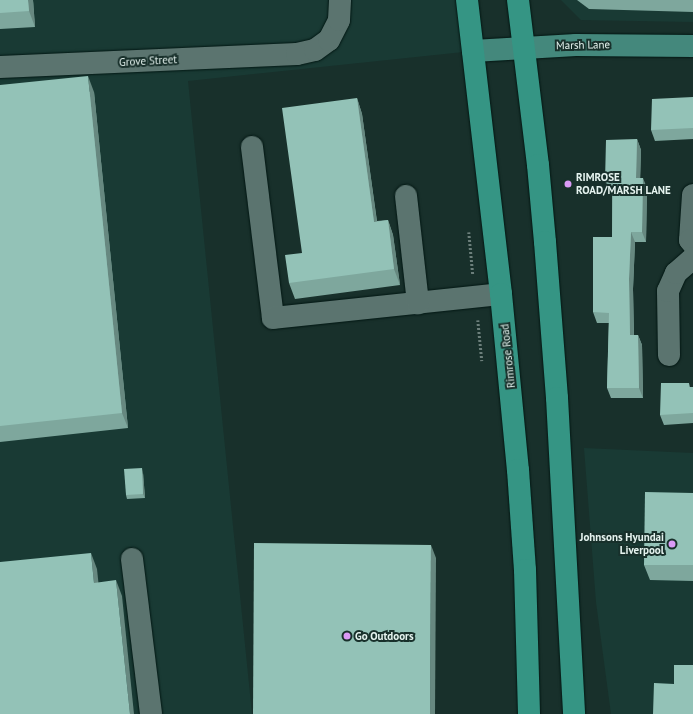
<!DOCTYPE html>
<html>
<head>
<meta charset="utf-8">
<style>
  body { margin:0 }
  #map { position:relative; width:693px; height:714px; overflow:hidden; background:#18302b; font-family:"PT Sans",sans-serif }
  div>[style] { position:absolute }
  .built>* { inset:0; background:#193a34 }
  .path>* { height:2.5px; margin-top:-1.25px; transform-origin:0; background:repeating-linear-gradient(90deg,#6c7f7b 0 2px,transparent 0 4px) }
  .roads { filter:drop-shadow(0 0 1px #021713) drop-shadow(0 0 1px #021713) }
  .minor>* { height:22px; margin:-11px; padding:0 11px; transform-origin:11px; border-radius:11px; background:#5b746f }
  .major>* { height:22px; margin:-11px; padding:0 11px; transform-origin:11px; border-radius:11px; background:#44887c }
  .highway>* { height:22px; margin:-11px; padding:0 11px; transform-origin:11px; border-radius:11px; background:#359584 }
  .wall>* { inset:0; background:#7ea79d }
  .shaded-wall>* { inset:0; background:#678880 }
  .building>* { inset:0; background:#93c2b7 }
  .dots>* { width:11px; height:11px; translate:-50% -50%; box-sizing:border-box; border:2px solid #18302b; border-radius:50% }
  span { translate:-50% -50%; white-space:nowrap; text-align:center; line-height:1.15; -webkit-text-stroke:4px #18302b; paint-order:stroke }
  .street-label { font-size:11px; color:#e5f3ef }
  .poi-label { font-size:11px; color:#e5f3ef; font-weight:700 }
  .left { translate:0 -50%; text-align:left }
  .right { translate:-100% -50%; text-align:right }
</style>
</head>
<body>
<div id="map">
  <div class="built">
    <i style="clip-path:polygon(0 0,467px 0,473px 51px,188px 81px,252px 714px,0 714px)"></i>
    <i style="clip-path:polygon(561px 0,693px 0,693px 22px,581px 20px)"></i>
    <i style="clip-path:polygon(584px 448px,693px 453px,693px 714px,611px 714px,596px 602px)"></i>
  </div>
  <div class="path">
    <i style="left:469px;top:232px;width:43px;rotate:84.7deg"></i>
    <i style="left:478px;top:320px;width:41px;rotate:84.4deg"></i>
  </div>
  <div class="roads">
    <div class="minor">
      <i style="left:0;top:67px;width:297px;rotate:-2.5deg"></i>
      <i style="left:297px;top:54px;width:18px;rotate:-13deg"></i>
      <i style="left:315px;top:50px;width:17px;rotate:-36deg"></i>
      <i style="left:329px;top:40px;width:22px;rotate:-63deg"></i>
      <i style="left:339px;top:20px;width:20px;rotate:-87deg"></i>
      <i style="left:252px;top:147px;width:172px;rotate:83deg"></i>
      <i style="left:273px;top:318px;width:229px;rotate:-6deg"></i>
      <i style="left:693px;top:195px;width:45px;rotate:93.8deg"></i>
      <i style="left:690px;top:240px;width:5px;rotate:53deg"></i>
      <i style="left:406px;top:196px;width:108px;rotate:83.6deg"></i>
      <i style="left:669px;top:355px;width:64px;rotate:-90.9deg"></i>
      <i style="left:668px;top:291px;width:20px;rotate:-66deg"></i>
      <i style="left:676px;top:273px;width:23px;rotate:-41deg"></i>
      <i style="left:132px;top:559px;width:156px;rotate:83deg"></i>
    </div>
    <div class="major">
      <i style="left:473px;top:51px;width:103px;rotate:-3.3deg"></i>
      <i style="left:576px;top:45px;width:117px;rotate:0.5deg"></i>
    </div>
    <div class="highway">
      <i style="left:467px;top:0;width:296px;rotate:83.4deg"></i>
      <i style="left:501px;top:294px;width:177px;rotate:84.5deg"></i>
      <i style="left:518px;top:470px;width:100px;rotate:86deg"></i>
      <i style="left:525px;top:570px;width:144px;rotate:88.4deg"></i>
      <i style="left:518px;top:0;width:166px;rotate:83.1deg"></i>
      <i style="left:538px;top:165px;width:77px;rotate:84.8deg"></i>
      <i style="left:545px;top:242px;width:156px;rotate:85.6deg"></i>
      <i style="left:557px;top:398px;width:316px;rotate:86.9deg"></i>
    </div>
  </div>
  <div class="wall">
    <i style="clip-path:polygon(0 0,33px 0,35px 27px,0 29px)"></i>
    <i style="clip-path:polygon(577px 0,693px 0,693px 12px,589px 9px)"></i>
    <i style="clip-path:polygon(0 85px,94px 92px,128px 428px,0 442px)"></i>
    <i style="clip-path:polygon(693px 97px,693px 139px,655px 141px,651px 130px)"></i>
    <i style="clip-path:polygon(357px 98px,362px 114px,377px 221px,388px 220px,393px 235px,400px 285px,295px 299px,289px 283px,302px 253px)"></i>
    <i style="clip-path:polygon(637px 139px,641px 150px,640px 178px,647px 188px,646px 242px,635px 242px,633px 289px,634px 335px,638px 335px,642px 345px,643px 398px,611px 398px,607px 388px,609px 323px,597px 323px,593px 312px,612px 237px,612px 192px,609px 191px,605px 181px)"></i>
    <i style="clip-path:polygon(689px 383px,690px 387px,693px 387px,693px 423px,664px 425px,660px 415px)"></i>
    <i style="clip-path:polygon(143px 473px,145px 498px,127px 499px,126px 495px)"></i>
    <i style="clip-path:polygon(693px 493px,693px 581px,650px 580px,644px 565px)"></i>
  </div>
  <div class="shaded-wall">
    <i style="clip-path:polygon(28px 0,33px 0,35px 27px,29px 11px)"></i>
    <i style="clip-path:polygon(88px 76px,94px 92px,128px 428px,122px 413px)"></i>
    <i style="clip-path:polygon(357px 98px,362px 114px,379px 237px,374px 222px)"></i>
    <i style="clip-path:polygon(637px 139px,641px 150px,640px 188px,636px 178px)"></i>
    <i style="clip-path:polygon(643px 178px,647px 188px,646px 242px,642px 232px)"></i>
    <i style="clip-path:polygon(388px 220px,393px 235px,400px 285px,394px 269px)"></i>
    <i style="clip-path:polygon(631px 232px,635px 242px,633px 289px,634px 345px,630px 335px,629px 279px)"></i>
    <i style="clip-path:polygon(638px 335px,642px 345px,643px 398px,639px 388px)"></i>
    <i style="clip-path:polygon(142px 468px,143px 473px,145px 498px,143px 494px)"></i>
    <i style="clip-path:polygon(431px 545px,436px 558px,435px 714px,430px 714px)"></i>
    <i style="clip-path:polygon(91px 553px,97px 569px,100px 598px,94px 583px)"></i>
    <i style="clip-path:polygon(116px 580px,122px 596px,134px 714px,130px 714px)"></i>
  </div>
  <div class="building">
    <i style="clip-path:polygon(0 0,28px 0,29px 11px,0 13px)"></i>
    <i style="clip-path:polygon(88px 76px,122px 413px,0 426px,0 85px)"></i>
    <i style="clip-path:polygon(693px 97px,693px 128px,651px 130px,652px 99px)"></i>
    <i style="clip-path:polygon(357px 98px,374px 222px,388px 220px,394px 269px,289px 283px,285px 255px,302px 253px,282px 108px)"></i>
    <i style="clip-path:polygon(637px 139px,636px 178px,643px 178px,642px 232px,631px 232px,629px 279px,630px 335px,638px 335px,639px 388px,607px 388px,609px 313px,593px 312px,593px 237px,612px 237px,613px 182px,605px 181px,606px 140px)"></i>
    <i style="clip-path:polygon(661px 383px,689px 383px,689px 387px,693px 387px,693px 413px,660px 415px)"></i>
    <i style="clip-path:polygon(142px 468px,143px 494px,126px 495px,124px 469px)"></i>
    <i style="clip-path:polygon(645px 492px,693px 493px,693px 565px,644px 565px)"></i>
    <i style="clip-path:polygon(254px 543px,431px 545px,430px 714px,253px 714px)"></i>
    <i style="clip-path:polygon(91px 553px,94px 583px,116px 580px,130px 714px,0 714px,0 562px)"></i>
    <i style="clip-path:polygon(674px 665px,693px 665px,693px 714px,653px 714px,654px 683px,674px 684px)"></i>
  </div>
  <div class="dots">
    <i style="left:568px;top:184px;background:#da9af6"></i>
    <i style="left:672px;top:544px;background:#da9af6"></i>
    <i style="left:347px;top:636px;background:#da9af6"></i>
  </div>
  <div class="street-label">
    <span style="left:583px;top:45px;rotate:-1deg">Marsh Lane</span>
    <span style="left:148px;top:61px;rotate:-3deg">Grove Street</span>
    <span style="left:508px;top:356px;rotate:-96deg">Rimrose Road</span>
  </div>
  <div class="poi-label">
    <span class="left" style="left:576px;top:184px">RIMROSE<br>ROAD/MARSH LANE</span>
    <span class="right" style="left:664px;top:544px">Johnsons Hyundai<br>Liverpool</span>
    <span class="left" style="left:355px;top:636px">Go Outdoors</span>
  </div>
</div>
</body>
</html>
